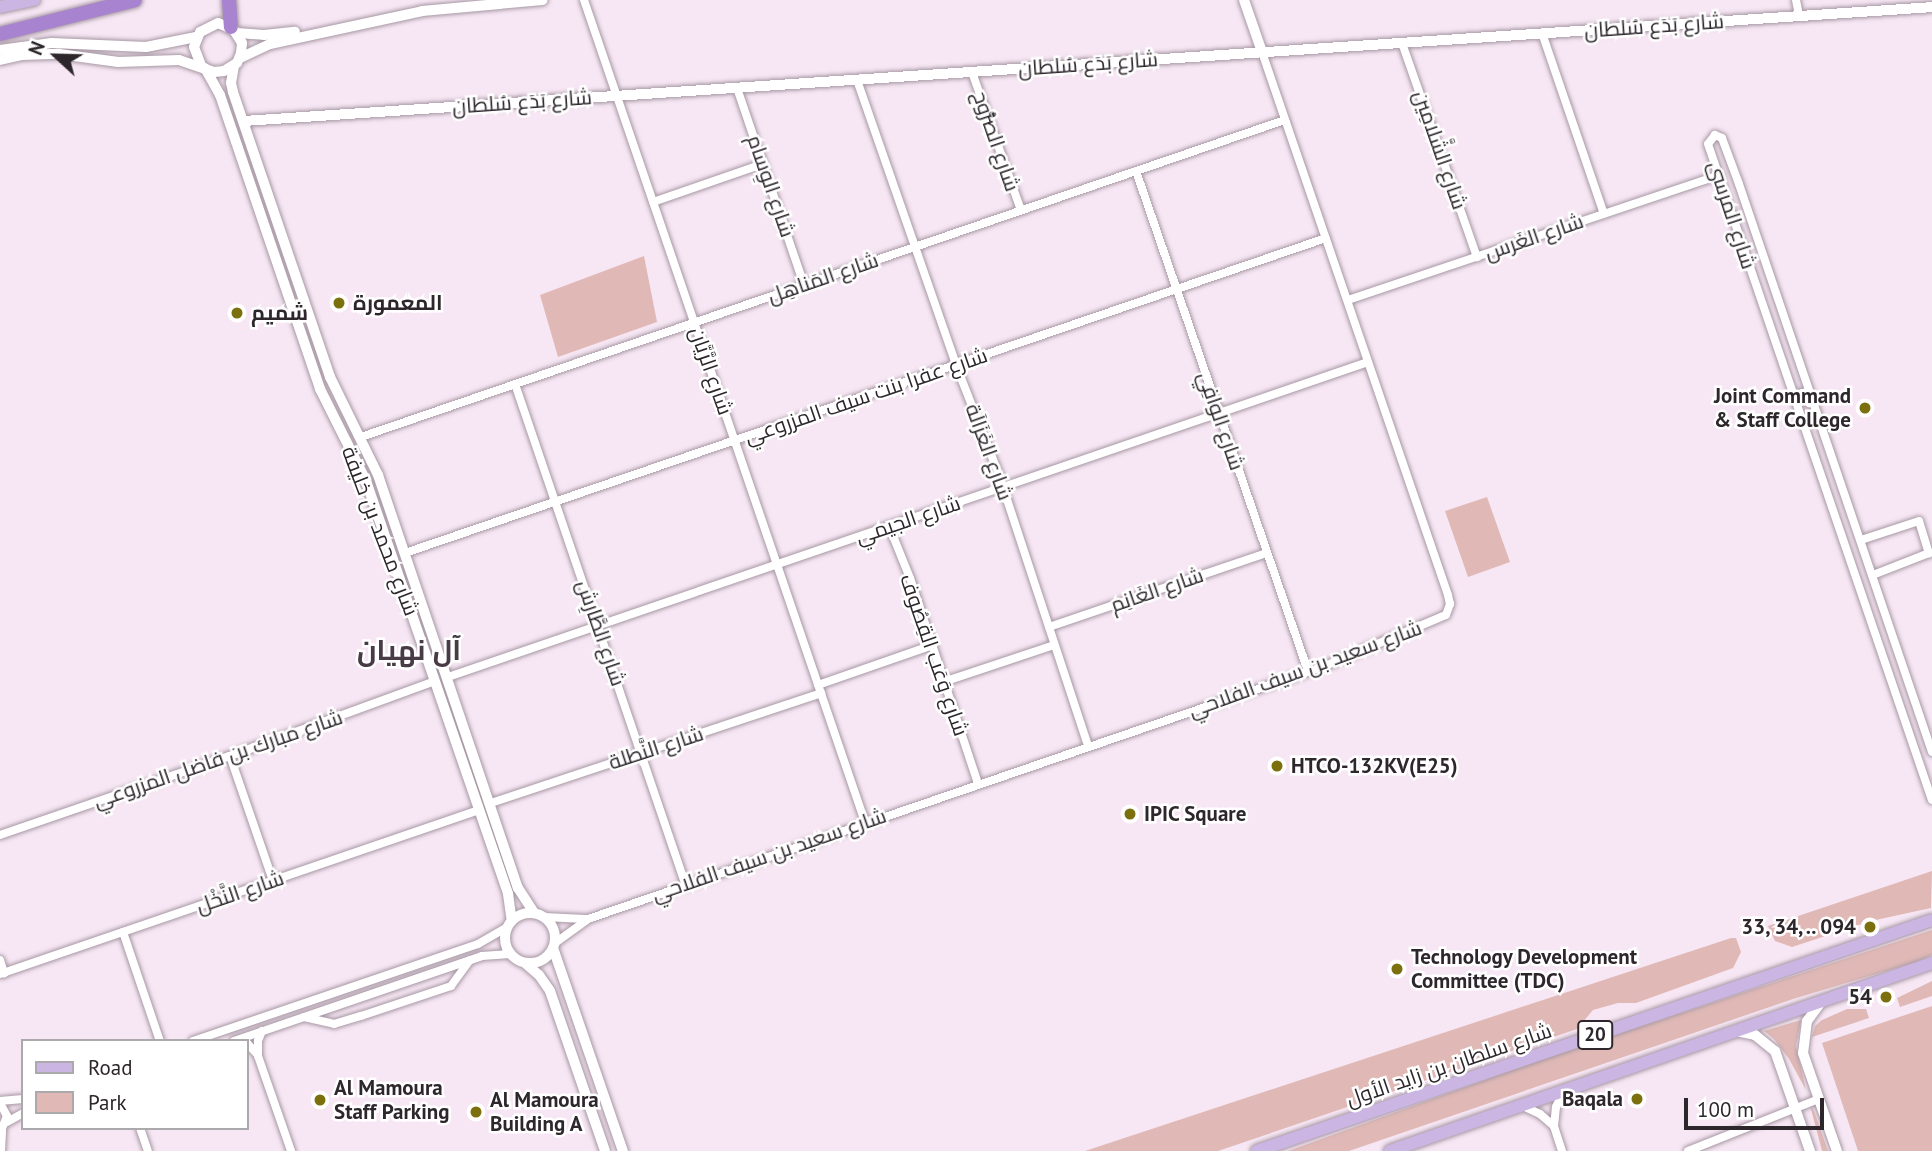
<!DOCTYPE html>
<html>
<head>
<meta charset="utf-8">
<style>
  body { margin:0 }
  #map { position:relative; width:1932px; height:1151px; overflow:hidden; background:#f7e7f4; font-family:"PT Sans",Cairo,sans-serif }
  div>[style] { position:absolute }
  .green>* { inset:0; background:#e0b9b6 }
  .roads { filter:drop-shadow(0 0 2px #a798a4) drop-shadow(0 0 2px #a798a4) }
  .street>* { height:8px; margin:-4px; padding:0 4px; transform-origin:4px; border-radius:4px; background:#fff }
  .secondary>* { height:10px; margin:-5px; padding:0 5px; transform-origin:5px; border-radius:5px; background:#fff }
  .secondary>.ring { margin:-5px; padding:0; box-sizing:content-box; background:none; border:10px solid #fff; border-radius:50% }
  .primary>* { height:12px; margin:-6px; padding:0 6px; transform-origin:6px; border-radius:6px; background:#cbb5e2 }
  .highway>* { height:14px; margin:-7px; padding:0 7px; transform-origin:7px; border-radius:7px; background:#a883cf }
  .dots>* { width:19px; height:19px; translate:-50% -50%; box-sizing:border-box; border:4px solid #fff; border-radius:50% }
  span { translate:-50% -50%; white-space:nowrap; text-align:center; line-height:1.15; -webkit-text-stroke:5px #fff; paint-order:stroke }
  .shield-label span { padding:2px 5px; background:#fff; border:2px solid; border-radius:5px; -webkit-text-stroke-width:0 }
  .shield-label { font-size:19px; color:#2d272c; font-weight:700 }
  .street-label { font-size:21px; color:#2d272c }
  .poi-label { font-size:21px; color:#2d272c; font-weight:700 }
  .left { translate:0 -50%; text-align:left }
  .right { translate:-100% -50%; text-align:right }
  .district-label { font-size:28px; color:#483b46; font-weight:700 }
  .legend { position:absolute; left:21px; top:1039px; width:228px; height:91px; box-sizing:border-box; background:#fff; border:2px solid #aba9ab; margin:0; padding:9px 12px; list-style:none; font-size:21px; color:#2d272c }
  .legend li { display:flex; align-items:center; gap:14px; height:35px }
  .legend b { width:35px; border:2px solid #aba9ab }
  .north { position:absolute; left:21px; top:21px; width:70px; height:70px; -webkit-text-stroke:5px #fff; paint-order:stroke; rotate:292deg; font-size:19px; font-weight:700; line-height:28px; text-align:center; color:#2d272c }
  .north::after { content:''; display:block; margin:auto; width:24px; height:32px; background:#2d272c; clip-path:polygon(50% 0,100% 100%,50% 72%,0 100%) }
  .scale { position:absolute; left:1684px; top:1098px; width:140px; height:32px; box-sizing:border-box; border:4px solid #2d272c; border-top:0; padding-left:9px; font-size:21px; line-height:24px; white-space:nowrap; color:#2d272c; -webkit-text-stroke:5px #fff; paint-order:stroke }
</style>
</head>
<body>
<div id="map">
  <div class="green">
    <i style="clip-path:polygon(644px 256px,657px 322px,558px 357px,540px 295px)"></i>
    <i style="clip-path:polygon(1487px 497px,1510px 562px,1468px 577px,1445px 511px)"></i>
    <i style="clip-path:polygon(1932px 871px,1931px 908px,1871px 921px,1792px 947px,1775px 941px,1768px 926px)"></i>
    <i style="clip-path:polygon(1932px 930px,1932px 955px,1916px 962px,1793px 999px,1349px 1151px,1288px 1151px,1552px 1056px)"></i>
    <i style="clip-path:polygon(1731px 938px,1736px 938px,1741px 952px,1733px 968px,1636px 1003px,1618px 1003px,1593px 1010px,1577px 1029px,1218px 1151px,1085px 1151px)"></i>
    <i style="clip-path:polygon(1932px 981px,1932px 996px,1900px 1007px,1897px 998px)"></i>
    <i style="clip-path:polygon(1932px 1006px,1932px 1151px,1858px 1151px,1822px 1043px)"></i>
    <i style="clip-path:polygon(1847px 1009px,1866px 1009px,1869px 1018px,1812px 1037px,1815px 1026px,1822px 1020px)"></i>
    <i style="clip-path:polygon(1801px 1020px,1796px 1046px,1806px 1090px,1789px 1059px,1774px 1039px,1764px 1031px)"></i>
    <i style="clip-path:polygon(1810px 1105px,1814px 1111px,1828px 1151px,1822px 1151px)"></i>
  </div>
  <div class="roads">
    <div class="street">
      <i style="left:584px;top:0;width:869px;rotate:71.13deg"></i>
      <i style="left:1796px;top:0;width:16px;rotate:79deg"></i>
      <i style="left:1542px;top:33px;width:191px;rotate:71.1deg"></i>
      <i style="left:1402px;top:43px;width:227px;rotate:70.7deg"></i>
      <i style="left:972px;top:72px;width:146px;rotate:70.5deg"></i>
      <i style="left:857px;top:80px;width:302px;rotate:70.8deg"></i>
      <i style="left:956px;top:365px;width:118px;rotate:68.6deg"></i>
      <i style="left:999px;top:475px;width:285px;rotate:71.8deg"></i>
      <i style="left:737px;top:88px;width:208px;rotate:71.2deg"></i>
      <i style="left:1136px;top:171px;width:529px;rotate:71.02deg"></i>
      <i style="left:653px;top:202px;width:116px;rotate:-19.1deg"></i>
      <i style="left:1348px;top:300px;width:392px;rotate:-18.6deg"></i>
      <i style="left:515px;top:384px;width:527px;rotate:71.19deg"></i>
      <i style="left:1792px;top:397px;width:12px;rotate:-20deg"></i>
      <i style="left:1803px;top:393px;width:12px;rotate:59deg"></i>
      <i style="left:361px;top:437px;width:977px;rotate:-18.94deg"></i>
      <i style="left:889px;top:526px;width:56px;rotate:68deg"></i>
      <i style="left:910px;top:578px;width:217px;rotate:71.7deg"></i>
      <i style="left:1861px;top:540px;width:61px;rotate:-18.1deg"></i>
      <i style="left:1919px;top:521px;width:34px;rotate:73deg"></i>
      <i style="left:1929px;top:553px;width:60px;rotate:158.6deg"></i>
      <i style="left:405px;top:553px;width:973px;rotate:-18.88deg"></i>
      <i style="left:1049px;top:627px;width:229px;rotate:-18.8deg"></i>
      <i style="left:448px;top:677px;width:972px;rotate:-18.9deg"></i>
      <i style="left:946px;top:681px;width:114px;rotate:-18.4deg"></i>
      <i style="left:818px;top:685px;width:122px;rotate:-19.2deg"></i>
      <i style="left:1932px;top:752px;width:600px;rotate:-108.77deg"></i>
      <i style="left:1739px;top:184px;width:49px;rotate:-110.3deg"></i>
      <i style="left:1722px;top:138px;width:8px;rotate:-157deg"></i>
      <i style="left:1715px;top:135px;width:11px;rotate:128deg"></i>
      <i style="left:1708px;top:144px;width:693px;rotate:71.15deg"></i>
      <i style="left:230px;top:756px;width:132px;rotate:71deg"></i>
      <i style="left:491px;top:803px;width:348px;rotate:-18.4deg"></i>
      <i style="left:0;top:835px;width:243px;rotate:-19deg"></i>
      <i style="left:230px;top:756px;width:218px;rotate:-20.1deg"></i>
      <i style="left:544px;top:917px;width:41px;rotate:2.8deg"></i>
      <i style="left:123px;top:932px;width:115px;rotate:71.3deg"></i>
      <i style="left:555px;top:943px;width:41px;rotate:-36deg"></i>
      <i style="left:588px;top:919px;width:779px;rotate:-18.95deg"></i>
      <i style="left:1325px;top:666px;width:131px;rotate:-22.9deg"></i>
      <i style="left:1446px;top:615px;width:12px;rotate:-70deg"></i>
      <i style="left:1450px;top:604px;width:9px;rotate:-103deg"></i>
      <i style="left:1448px;top:595px;width:574px;rotate:-108.91deg"></i>
      <i style="left:0;top:960px;width:14px;rotate:73deg"></i>
      <i style="left:0;top:974px;width:506px;rotate:-18.9deg"></i>
      <i style="left:304px;top:1017px;width:31px;rotate:13deg"></i>
      <i style="left:334px;top:1024px;width:28px;rotate:-17deg"></i>
      <i style="left:361px;top:1016px;width:95px;rotate:-18.4deg"></i>
      <i style="left:451px;top:986px;width:32px;rotate:-54deg"></i>
      <i style="left:262px;top:1031px;width:11px;rotate:112deg"></i>
      <i style="left:258px;top:1041px;width:15px;rotate:90deg"></i>
      <i style="left:258px;top:1056px;width:101px;rotate:70.8deg"></i>
      <i style="left:193px;top:1041px;width:301px;rotate:-18.8deg"></i>
      <i style="left:478px;top:944px;width:34px;rotate:-30deg"></i>
      <i style="left:234px;top:1041px;width:262px;rotate:-18.9deg"></i>
      <i style="left:482px;top:956px;width:28px;rotate:-4deg"></i>
      <i style="left:247px;top:1043px;width:15px;rotate:48deg"></i>
      <i style="left:0;top:1101px;width:23px;rotate:-5deg"></i>
      <i style="left:0;top:1103px;width:15px;rotate:62deg"></i>
      <i style="left:7px;top:1116px;width:18px;rotate:112deg"></i>
      <i style="left:1523px;top:1106px;width:19px;rotate:25deg"></i>
      <i style="left:1540px;top:1114px;width:18px;rotate:41deg"></i>
      <i style="left:7px;top:1122px;width:18px;rotate:-29deg"></i>
      <i style="left:140px;top:1128px;width:24px;rotate:71deg"></i>
      <i style="left:1px;top:1151px;width:20px;rotate:-87deg"></i>
      <i style="left:1562px;top:1151px;width:26px;rotate:-108deg"></i>
      <i style="left:1554px;top:1126px;width:19px;rotate:-84deg"></i>
      <i style="left:1556px;top:1107px;width:19px;rotate:-65deg"></i>
      <i style="left:1688px;top:1151px;width:141px;rotate:-21.7deg"></i>
    </div>
    <div class="secondary">
      <i style="left:1244px;top:0;width:55px;rotate:70.9deg"></i>
      <i style="left:237px;top:33px;width:27px;rotate:4deg"></i>
      <i style="left:264px;top:35px;width:31px;rotate:-6deg"></i>
      <i style="left:0;top:50px;width:52px;rotate:-7.7deg"></i>
      <i style="left:52px;top:43px;width:94px;rotate:2.4deg"></i>
      <i style="left:146px;top:47px;width:51px;rotate:-11.3deg"></i>
      <i style="left:240px;top:58px;width:33px;rotate:-25deg"></i>
      <i style="left:270px;top:44px;width:156px;rotate:-12.2deg"></i>
      <i style="left:422px;top:11px;width:121px;rotate:-5.2deg"></i>
      <i style="left:0;top:60px;width:23px;rotate:-13deg"></i>
      <i style="left:22px;top:55px;width:37px;rotate:-2deg"></i>
      <i style="left:59px;top:54px;width:60px;rotate:7.7deg"></i>
      <i style="left:118px;top:62px;width:61px;rotate:-1.9deg"></i>
      <i style="left:179px;top:60px;width:37px;rotate:19deg"></i>
      <i style="left:214px;top:72px;width:10px;rotate:-6deg"></i>
      <i style="left:224px;top:71px;width:15px;rotate:-32deg"></i>
      <i style="left:237px;top:63px;width:11px;rotate:-68deg"></i>
      <i style="left:241px;top:53px;width:10px;rotate:-84deg"></i>
      <i style="left:242px;top:43px;width:15px;rotate:-122deg"></i>
      <i style="left:234px;top:30px;width:17px;rotate:-156deg"></i>
      <i style="left:218px;top:23px;width:20px;rotate:153deg"></i>
      <i style="left:200px;top:32px;width:16px;rotate:112deg"></i>
      <i style="left:194px;top:47px;width:19px;rotate:69deg"></i>
      <i style="left:234px;top:66px;width:17px;rotate:100deg"></i>
      <i style="left:231px;top:83px;width:9px;rotate:77deg"></i>
      <i style="left:233px;top:92px;width:301px;rotate:71.2deg"></i>
      <i style="left:330px;top:377px;width:109px;rotate:63.9deg"></i>
      <i style="left:378px;top:475px;width:436px;rotate:71.3deg"></i>
      <i style="left:518px;top:888px;width:30px;rotate:57deg"></i>
      <i style="left:205px;top:68px;width:31px;rotate:61deg"></i>
      <i style="left:220px;top:95px;width:311px;rotate:71.2deg"></i>
      <i style="left:320px;top:389px;width:103px;rotate:63.4deg"></i>
      <i style="left:366px;top:481px;width:437px;rotate:71deg"></i>
      <i style="left:508px;top:894px;width:27px;rotate:82deg"></i>
      <i style="left:244px;top:121px;width:1692px;rotate:-3.86deg"></i>
      <i class="ring" style="left:505px;top:913px;width:40px;height:40px"></i>
      <i style="left:553px;top:948px;width:215px;rotate:71deg"></i>
      <i style="left:525px;top:963px;width:18px;rotate:41deg"></i>
      <i style="left:539px;top:975px;width:19px;rotate:55deg"></i>
      <i style="left:550px;top:991px;width:169px;rotate:71deg"></i>
      <i style="left:1821px;top:1002px;width:24px;rotate:126deg"></i>
      <i style="left:1807px;top:1021px;width:32px;rotate:97deg"></i>
      <i style="left:1803px;top:1053px;width:104px;rotate:70.9deg"></i>
      <i style="left:1736px;top:1031px;width:19px;rotate:12deg"></i>
      <i style="left:1755px;top:1035px;width:26px;rotate:39deg"></i>
      <i style="left:1775px;top:1051px;width:106px;rotate:70.7deg"></i>
    </div>
    <div class="primary">
      <i style="left:0;top:7px;width:35px;rotate:-12deg"></i>
      <i style="left:1257px;top:1151px;width:713px;rotate:-18.89deg"></i>
      <i style="left:1390px;top:1151px;width:574px;rotate:-19.13deg"></i>
    </div>
    <div class="highway">
      <i style="left:229px;top:0;width:27px;rotate:86deg"></i>
      <i style="left:0;top:34px;width:139px;rotate:-14.1deg"></i>
    </div>
  </div>
  <div class="dots">
    <i style="left:339px;top:303px;background:#7c6f0d"></i>
    <i style="left:237px;top:313px;background:#7c6f0d"></i>
    <i style="left:1865px;top:408px;background:#7c6f0d"></i>
    <i style="left:1277px;top:766px;background:#7c6f0d"></i>
    <i style="left:1130px;top:814px;background:#7c6f0d"></i>
    <i style="left:1870px;top:927px;background:#7c6f0d"></i>
    <i style="left:1397px;top:969px;background:#7c6f0d"></i>
    <i style="left:1886px;top:997px;background:#7c6f0d"></i>
    <i style="left:1637px;top:1099px;background:#7c6f0d"></i>
    <i style="left:320px;top:1100px;background:#7c6f0d"></i>
    <i style="left:476px;top:1112px;background:#7c6f0d"></i>
  </div>
  <div class="shield-label">
    <span style="left:1595px;top:1035px">20</span>
  </div>
  <div class="street-label">
    <span style="left:1654px;top:26px;rotate:-4deg">شارع بَدَع سُلطان</span>
    <span style="left:1088px;top:64px;rotate:-4deg">شارع بَدَع سُلطان</span>
    <span style="left:522px;top:102px;rotate:-4deg">شارع بَدَع سُلطان</span>
    <span style="left:996px;top:141px;rotate:71deg">شارع الصُّرُوح</span>
    <span style="left:1440px;top:150px;rotate:71deg">شارع الشَّلامِين</span>
    <span style="left:771px;top:186px;rotate:71deg">شارع الوِسام</span>
    <span style="left:1732px;top:215px;rotate:72deg">شارع المرسى</span>
    <span style="left:1534px;top:237px;rotate:-19deg">شارع الغَرس</span>
    <span style="left:823px;top:278px;rotate:-19deg">شارع المَناهِل</span>
    <span style="left:711px;top:371px;rotate:71deg">شارع الرَّيَّان</span>
    <span style="left:866px;top:396px;rotate:-19deg">شارع عفرا بنت سيف المزروعي</span>
    <span style="left:1221px;top:421px;rotate:71deg">شارع الوافِي</span>
    <span style="left:989px;top:452px;rotate:70deg">شارع الغَزَالَة</span>
    <span style="left:908px;top:520px;rotate:-19deg">شارع الجيمي</span>
    <span style="left:380px;top:531px;rotate:69deg">شارع محمد بن خليفة</span>
    <span style="left:1157px;top:590px;rotate:-19deg">شارع الغَانِم</span>
    <span style="left:601px;top:633px;rotate:71deg">شارع الطَّارِش</span>
    <span style="left:934px;top:655px;rotate:71deg">شارع وَعَب القِصُوف</span>
    <span style="left:1305px;top:669px;rotate:-20deg">شارع سعيد بن سيف الفلاحي</span>
    <span style="left:656px;top:748px;rotate:-18deg">شارع النَّطلة</span>
    <span style="left:218px;top:759px;rotate:-19deg">شارع مبارك بن فاضل المزروعي</span>
    <span style="left:769px;top:855px;rotate:-19deg">شارع سعيد بن سيف الفلاحي</span>
    <span style="left:240px;top:892px;rotate:-19deg">شارع النَّخْل</span>
    <span style="left:1449px;top:1065px;rotate:-19deg">شارع سلطان بن زايد الأول</span>
  </div>
  <div class="poi-label">
    <span class="left" style="left:353px;top:303px">المعمورة</span>
    <span class="left" style="left:251px;top:313px">شميم</span>
    <span class="right" style="left:1851px;top:408px">Joint Command<br>&amp; Staff College</span>
    <span class="left" style="left:1291px;top:766px">HTCO-132KV(E25)</span>
    <span class="left" style="left:1144px;top:814px">IPIC Square</span>
    <span class="right" style="left:1856px;top:927px">33, 34, .. 094</span>
    <span class="left" style="left:1411px;top:969px">Technology Development<br>Committee (TDC)</span>
    <span class="right" style="left:1872px;top:997px">54</span>
    <span class="left" style="left:334px;top:1100px">Al Mamoura<br>Staff Parking</span>
    <span class="right" style="left:1623px;top:1099px">Baqala</span>
    <span class="left" style="left:490px;top:1112px">Al Mamoura<br>Building A</span>
  </div>
  <div class="district-label">
    <span style="left:409px;top:650px">آل نهيان</span>
  </div>
  <ul class="legend">
  <li><b style="height:9px;background:#cbb5e2"></b>Road</li>
  <li><b style="height:19px;background:#e0b9b6"></b>Park</li>
  </ul>
  <div class="north">N</div>
  <div class="scale">100 m</div>
</div>
</body>
</html>
